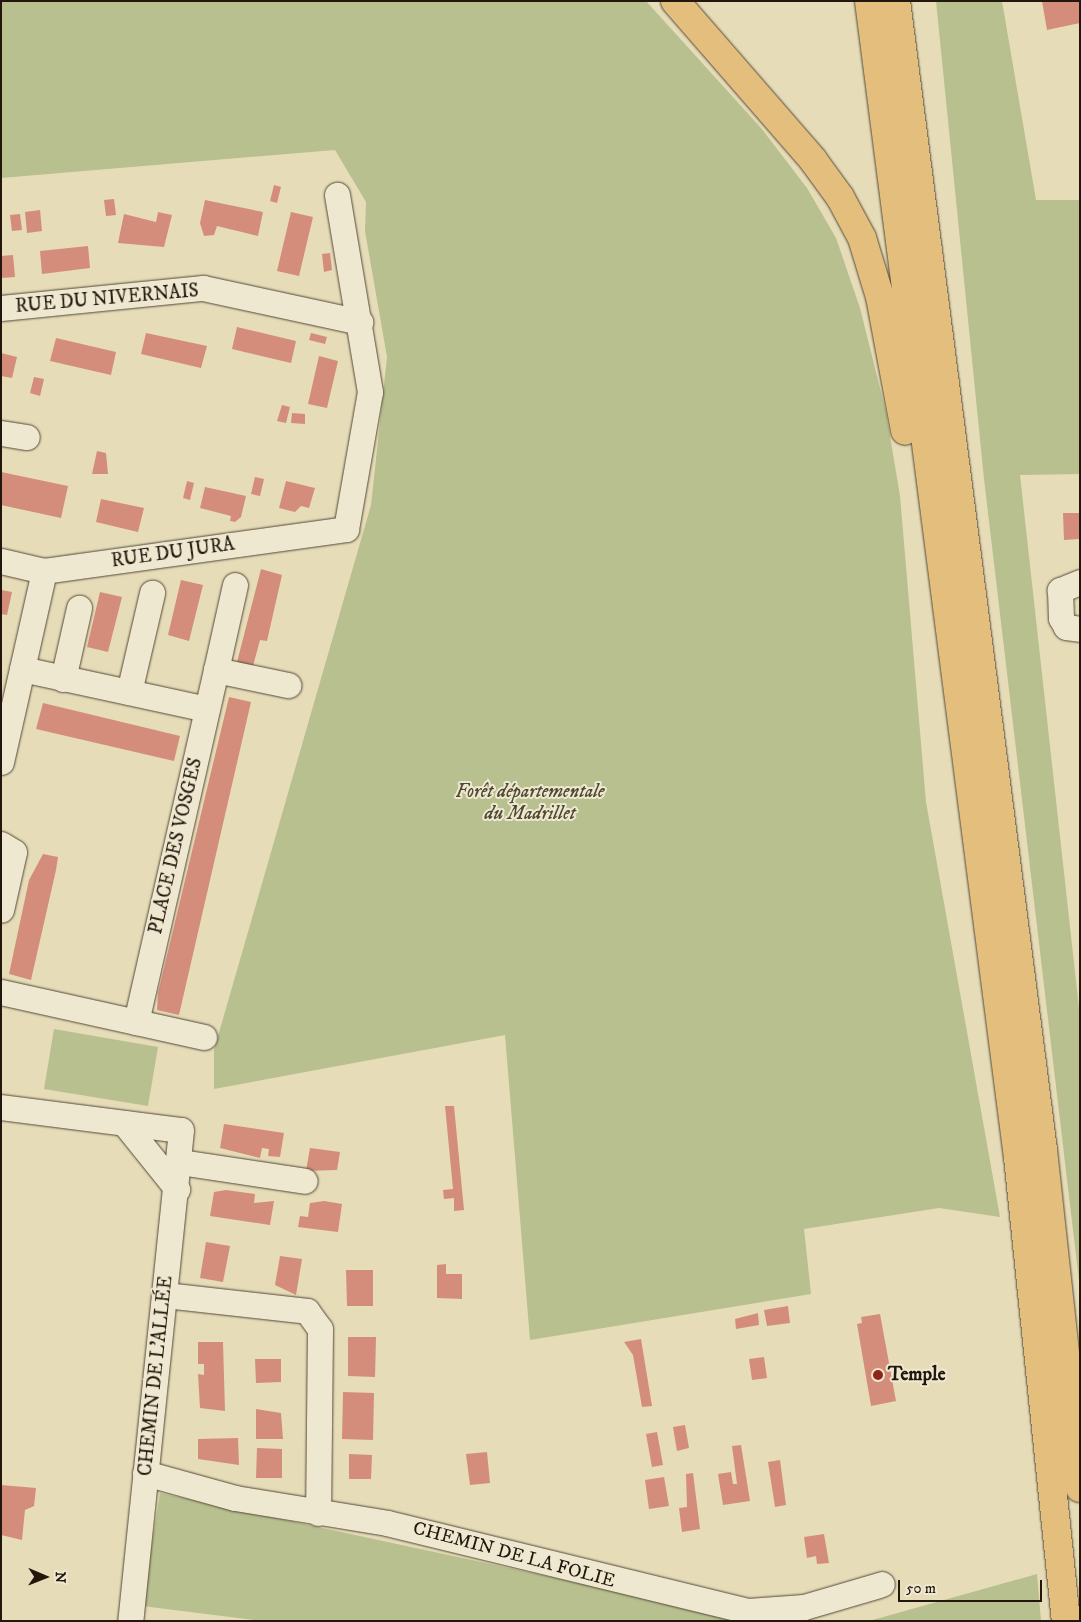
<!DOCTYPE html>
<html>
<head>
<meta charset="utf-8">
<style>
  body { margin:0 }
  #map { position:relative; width:1081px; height:1622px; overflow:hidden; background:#e6dcb8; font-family:"IM FELL DW Pica",serif }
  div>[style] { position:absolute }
  .green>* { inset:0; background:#b7c08e }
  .building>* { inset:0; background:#d48d7b }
  .roads { filter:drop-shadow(0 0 1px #544837) drop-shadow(0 0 1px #544837) }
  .minor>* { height:25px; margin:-12.5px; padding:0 12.5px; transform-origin:12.5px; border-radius:12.5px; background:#efe8d1 }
  .highway>* { height:28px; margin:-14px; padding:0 14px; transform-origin:14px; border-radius:14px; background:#e3be7c }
  .dots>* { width:14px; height:14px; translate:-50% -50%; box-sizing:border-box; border:2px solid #efe8d1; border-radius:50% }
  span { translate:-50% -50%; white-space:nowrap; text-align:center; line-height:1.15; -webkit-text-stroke:4px #efe8d1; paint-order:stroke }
  .street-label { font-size:19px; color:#23160c }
  .park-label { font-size:19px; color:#4f4933; font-style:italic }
  .poi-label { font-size:19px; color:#23160c; font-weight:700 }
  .left { translate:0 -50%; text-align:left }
  .frame { position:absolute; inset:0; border:2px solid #23160c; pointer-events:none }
  .north { position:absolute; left:20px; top:1552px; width:50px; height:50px; -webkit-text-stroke:4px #efe8d1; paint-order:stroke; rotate:91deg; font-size:14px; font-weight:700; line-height:20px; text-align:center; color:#23160c }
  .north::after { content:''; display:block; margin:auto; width:18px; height:22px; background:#23160c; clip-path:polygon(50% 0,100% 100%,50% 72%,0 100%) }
  .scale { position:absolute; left:898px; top:1580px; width:144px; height:22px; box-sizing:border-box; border:2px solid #23160c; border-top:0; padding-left:6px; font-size:15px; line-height:18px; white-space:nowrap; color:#23160c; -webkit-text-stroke:4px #efe8d1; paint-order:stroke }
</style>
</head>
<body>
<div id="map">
  <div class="green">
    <i style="clip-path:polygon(1px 1px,646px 1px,761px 128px,807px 188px,836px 238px,860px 308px,886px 412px,900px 496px,926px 802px,1000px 1217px,939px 1208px,804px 1229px,811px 1294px,530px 1340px,505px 1035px,214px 1089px,214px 1050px,371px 505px,387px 357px,365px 231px,366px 202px,335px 150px,1px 178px)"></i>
    <i style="clip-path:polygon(936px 1px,1002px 1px,1036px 200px,1080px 200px,1080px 474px,1020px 475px,1080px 1017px,1080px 1289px,984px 479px)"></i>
    <i style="clip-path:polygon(54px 1029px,158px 1047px,148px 1106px,44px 1089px)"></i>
    <i style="clip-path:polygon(160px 1493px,755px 1621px,262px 1621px,142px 1606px)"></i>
    <i style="clip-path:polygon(1037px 1574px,1041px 1621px,869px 1621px)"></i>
  </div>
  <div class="building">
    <i style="clip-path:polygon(1042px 1px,1080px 1px,1080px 23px,1047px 30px)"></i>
    <i style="clip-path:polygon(274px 185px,281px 187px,277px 203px,270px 201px)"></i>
    <i style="clip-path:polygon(114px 199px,116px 215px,106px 216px,104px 200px)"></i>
    <i style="clip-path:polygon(205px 200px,263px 212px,258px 236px,217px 226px,214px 235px,204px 236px,200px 223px)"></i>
    <i style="clip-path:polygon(40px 210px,42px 231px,27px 233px,25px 212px)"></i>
    <i style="clip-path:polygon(158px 212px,172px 215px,164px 247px,118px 243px,124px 214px,156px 222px)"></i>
    <i style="clip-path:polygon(291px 212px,313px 217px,299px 276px,277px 271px)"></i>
    <i style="clip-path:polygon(20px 214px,22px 230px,12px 231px,10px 215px)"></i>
    <i style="clip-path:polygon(88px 246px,90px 268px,42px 274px,40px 251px)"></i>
    <i style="clip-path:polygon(330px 253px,332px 270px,324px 272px,322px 254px)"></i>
    <i style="clip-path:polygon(13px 255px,15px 277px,1px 278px,1px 256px)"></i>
    <i style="clip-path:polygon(237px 327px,296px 341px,291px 363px,232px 349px)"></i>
    <i style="clip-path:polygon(146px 333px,207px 346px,201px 368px,141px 354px)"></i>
    <i style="clip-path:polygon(311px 333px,327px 337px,325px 344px,309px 340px)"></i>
    <i style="clip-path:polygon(56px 338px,116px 352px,111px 375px,50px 361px)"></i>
    <i style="clip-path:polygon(1px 353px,17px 357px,12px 378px,1px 376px)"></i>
    <i style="clip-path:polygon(319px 356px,338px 361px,327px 408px,308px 404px)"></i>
    <i style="clip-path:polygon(34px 377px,44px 379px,40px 396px,30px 393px)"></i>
    <i style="clip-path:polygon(282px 405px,290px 407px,286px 423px,277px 421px)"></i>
    <i style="clip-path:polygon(292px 413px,305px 414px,305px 424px,291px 423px)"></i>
    <i style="clip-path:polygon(97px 451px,106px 453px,108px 474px,92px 474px)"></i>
    <i style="clip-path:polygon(1px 472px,68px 486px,61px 518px,1px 505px)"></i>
    <i style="clip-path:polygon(255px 477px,264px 479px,260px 496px,251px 494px)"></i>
    <i style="clip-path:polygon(187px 481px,194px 483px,190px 500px,183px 498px)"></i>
    <i style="clip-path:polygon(286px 481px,315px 488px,309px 508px,301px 506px,295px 512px,279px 508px)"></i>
    <i style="clip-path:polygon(205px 487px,246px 496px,241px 517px,235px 522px,230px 521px,231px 516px,200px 508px)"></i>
    <i style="clip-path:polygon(101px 499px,144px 508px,138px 532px,96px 522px)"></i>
    <i style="clip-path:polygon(1063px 513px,1080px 513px,1080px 539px,1064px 540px)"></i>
    <i style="clip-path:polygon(261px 569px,282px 575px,267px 641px,260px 640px,253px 666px,237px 662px)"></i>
    <i style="clip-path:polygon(181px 580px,203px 585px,189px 641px,168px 635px)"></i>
    <i style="clip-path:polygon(1px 590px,12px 592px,7px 615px,1px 614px)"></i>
    <i style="clip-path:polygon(100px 592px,122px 597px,108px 652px,87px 647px)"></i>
    <i style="clip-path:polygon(229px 697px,251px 702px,179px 1015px,157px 1010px,158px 993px)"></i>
    <i style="clip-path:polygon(43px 703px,180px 736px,174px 761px,36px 729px)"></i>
    <i style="clip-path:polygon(43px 854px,58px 857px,56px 870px,31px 980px,9px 974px,29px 880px)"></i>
    <i style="clip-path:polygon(445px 1106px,454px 1106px,464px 1210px,454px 1211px,454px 1198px,444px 1199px,443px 1190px,453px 1189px)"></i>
    <i style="clip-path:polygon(224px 1124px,284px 1133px,280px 1157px,268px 1156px,269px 1149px,262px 1148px,260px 1158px,220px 1148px)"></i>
    <i style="clip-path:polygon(310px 1148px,340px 1152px,337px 1170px,306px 1171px)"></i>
    <i style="clip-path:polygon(226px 1190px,255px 1194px,254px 1203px,274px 1201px,270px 1225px,210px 1216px,214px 1192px)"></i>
    <i style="clip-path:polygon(324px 1201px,342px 1204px,338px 1232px,298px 1227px,300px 1216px,308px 1217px,310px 1203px)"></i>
    <i style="clip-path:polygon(206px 1242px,230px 1246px,223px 1282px,200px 1278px)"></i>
    <i style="clip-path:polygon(280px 1256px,302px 1259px,296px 1295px,275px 1285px)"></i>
    <i style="clip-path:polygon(446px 1264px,446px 1274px,462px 1274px,462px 1299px,437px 1298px,437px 1265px)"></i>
    <i style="clip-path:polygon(346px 1270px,373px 1270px,373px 1306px,347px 1306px)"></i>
    <i style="clip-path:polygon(788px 1306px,790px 1323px,767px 1326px,764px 1310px)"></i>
    <i style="clip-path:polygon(758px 1313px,759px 1325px,736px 1329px,735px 1319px)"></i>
    <i style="clip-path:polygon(880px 1314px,896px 1401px,871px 1406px,857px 1324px,862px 1323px,861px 1317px)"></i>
    <i style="clip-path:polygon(348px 1337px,376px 1337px,375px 1377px,348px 1376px)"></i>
    <i style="clip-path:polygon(641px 1339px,652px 1406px,642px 1407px,633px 1355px,624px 1342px)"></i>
    <i style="clip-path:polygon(198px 1342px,223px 1342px,225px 1411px,200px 1408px,198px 1374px,204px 1375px,204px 1364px,198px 1364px)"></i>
    <i style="clip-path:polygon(764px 1357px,767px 1378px,752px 1380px,749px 1359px)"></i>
    <i style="clip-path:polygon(255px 1359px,281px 1359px,281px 1382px,256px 1383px)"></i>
    <i style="clip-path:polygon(343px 1392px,374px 1393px,373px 1440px,342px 1439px)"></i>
    <i style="clip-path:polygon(256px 1409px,281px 1413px,283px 1439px,256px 1439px)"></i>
    <i style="clip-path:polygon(685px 1425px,689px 1448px,677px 1451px,673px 1427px)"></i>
    <i style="clip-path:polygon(657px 1432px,663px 1465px,652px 1467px,646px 1434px)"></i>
    <i style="clip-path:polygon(238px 1438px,239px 1465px,198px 1459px,198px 1439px)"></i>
    <i style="clip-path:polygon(741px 1445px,750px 1501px,723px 1505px,718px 1474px,731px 1472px,733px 1484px,737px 1484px,732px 1446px)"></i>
    <i style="clip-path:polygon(257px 1448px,282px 1449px,282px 1478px,256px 1478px)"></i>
    <i style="clip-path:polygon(487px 1452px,490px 1483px,470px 1485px,466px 1454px)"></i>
    <i style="clip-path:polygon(349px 1454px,372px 1455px,371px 1479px,349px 1479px)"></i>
    <i style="clip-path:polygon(780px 1460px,786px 1505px,775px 1507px,768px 1462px)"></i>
    <i style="clip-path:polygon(693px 1473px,700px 1529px,682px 1532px,679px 1508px,687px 1507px,686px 1474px)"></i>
    <i style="clip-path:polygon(664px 1477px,669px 1506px,649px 1509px,645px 1480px)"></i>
    <i style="clip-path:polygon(1px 1485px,36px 1488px,34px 1506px,25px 1510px,22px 1540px,1px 1535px)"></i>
    <i style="clip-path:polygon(824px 1534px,829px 1563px,817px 1564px,816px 1556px,807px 1558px,804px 1537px)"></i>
  </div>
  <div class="roads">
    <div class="minor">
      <i style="left:1px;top:308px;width:203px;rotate:-5.7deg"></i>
      <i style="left:203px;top:288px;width:161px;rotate:12.2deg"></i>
      <i style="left:1px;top:433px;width:26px;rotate:9deg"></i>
      <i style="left:1px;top:561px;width:44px;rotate:13.1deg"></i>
      <i style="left:44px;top:571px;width:305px;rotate:-7.9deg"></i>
      <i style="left:346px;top:529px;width:139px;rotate:-80.1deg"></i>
      <i style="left:370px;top:392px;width:200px;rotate:-99.5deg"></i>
      <i style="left:1080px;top:582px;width:22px;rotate:158deg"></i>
      <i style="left:1060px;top:590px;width:28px;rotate:88deg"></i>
      <i style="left:1061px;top:618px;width:10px;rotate:61deg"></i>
      <i style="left:1066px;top:627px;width:14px;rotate:8deg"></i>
      <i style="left:22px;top:669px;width:189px;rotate:12.2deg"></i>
      <i style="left:216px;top:670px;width:87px;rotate:-77.4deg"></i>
      <i style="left:63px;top:679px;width:73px;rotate:-77.3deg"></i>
      <i style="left:129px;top:692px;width:102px;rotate:-76.9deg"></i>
      <i style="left:1px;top:762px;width:196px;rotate:-77.3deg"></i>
      <i style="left:1px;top:844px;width:15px;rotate:32deg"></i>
      <i style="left:14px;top:852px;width:59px;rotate:102.6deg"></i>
      <i style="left:1px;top:992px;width:208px;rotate:12.5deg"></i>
      <i style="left:136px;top:1022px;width:361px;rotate:-77.2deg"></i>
      <i style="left:216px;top:670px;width:74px;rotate:11.8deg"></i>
      <i style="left:1px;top:1107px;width:181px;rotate:7.3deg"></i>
      <i style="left:181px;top:1130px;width:494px;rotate:95.9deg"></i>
      <i style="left:124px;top:1123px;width:85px;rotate:51.2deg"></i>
      <i style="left:180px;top:1162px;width:126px;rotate:8.6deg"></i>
      <i style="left:165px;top:1295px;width:143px;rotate:6.4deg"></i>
      <i style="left:307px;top:1311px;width:22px;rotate:54deg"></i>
      <i style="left:320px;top:1329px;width:184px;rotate:90.6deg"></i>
      <i style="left:145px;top:1473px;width:93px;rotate:15.5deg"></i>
      <i style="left:235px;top:1498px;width:154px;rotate:9.3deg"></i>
      <i style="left:387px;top:1523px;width:372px;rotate:13.7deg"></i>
      <i style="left:748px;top:1611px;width:56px;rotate:-4.1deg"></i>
      <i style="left:804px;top:1607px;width:81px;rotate:-16.4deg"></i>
    </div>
    <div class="highway">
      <i style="left:675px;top:1px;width:211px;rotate:49deg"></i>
      <i style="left:813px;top:160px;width:46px;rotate:53.9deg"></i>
      <i style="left:840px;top:197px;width:47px;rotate:61.8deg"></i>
      <i style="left:862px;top:238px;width:62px;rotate:73deg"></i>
      <i style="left:880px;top:297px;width:136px;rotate:79.4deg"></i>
      <i style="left:869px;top:1px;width:1166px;rotate:82.66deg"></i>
      <i style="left:1018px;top:1157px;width:466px;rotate:84.1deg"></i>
      <i style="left:896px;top:1px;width:1158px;rotate:82.71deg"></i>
      <i style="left:1043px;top:1150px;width:340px;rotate:83.8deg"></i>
    </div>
  </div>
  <div class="dots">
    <i style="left:878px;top:1375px;background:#8f2418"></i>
  </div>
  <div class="street-label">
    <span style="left:107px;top:299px;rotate:-5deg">RUE DU NIVERNAIS</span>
    <span style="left:173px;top:553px;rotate:-8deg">RUE DU JURA</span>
    <span style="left:176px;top:846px;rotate:-77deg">PLACE DES VOSGES</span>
    <span style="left:156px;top:1376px;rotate:-84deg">CHEMIN DE L'ALLÉE</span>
    <span style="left:514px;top:1555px;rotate:15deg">CHEMIN DE LA FOLIE</span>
  </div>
  <div class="park-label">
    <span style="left:530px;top:803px">Forêt départementale<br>du Madrillet</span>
  </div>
  <div class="poi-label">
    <span class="left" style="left:888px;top:1375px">Temple</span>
  </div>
  <div class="frame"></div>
  <div class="north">N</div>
  <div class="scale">50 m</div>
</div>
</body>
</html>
